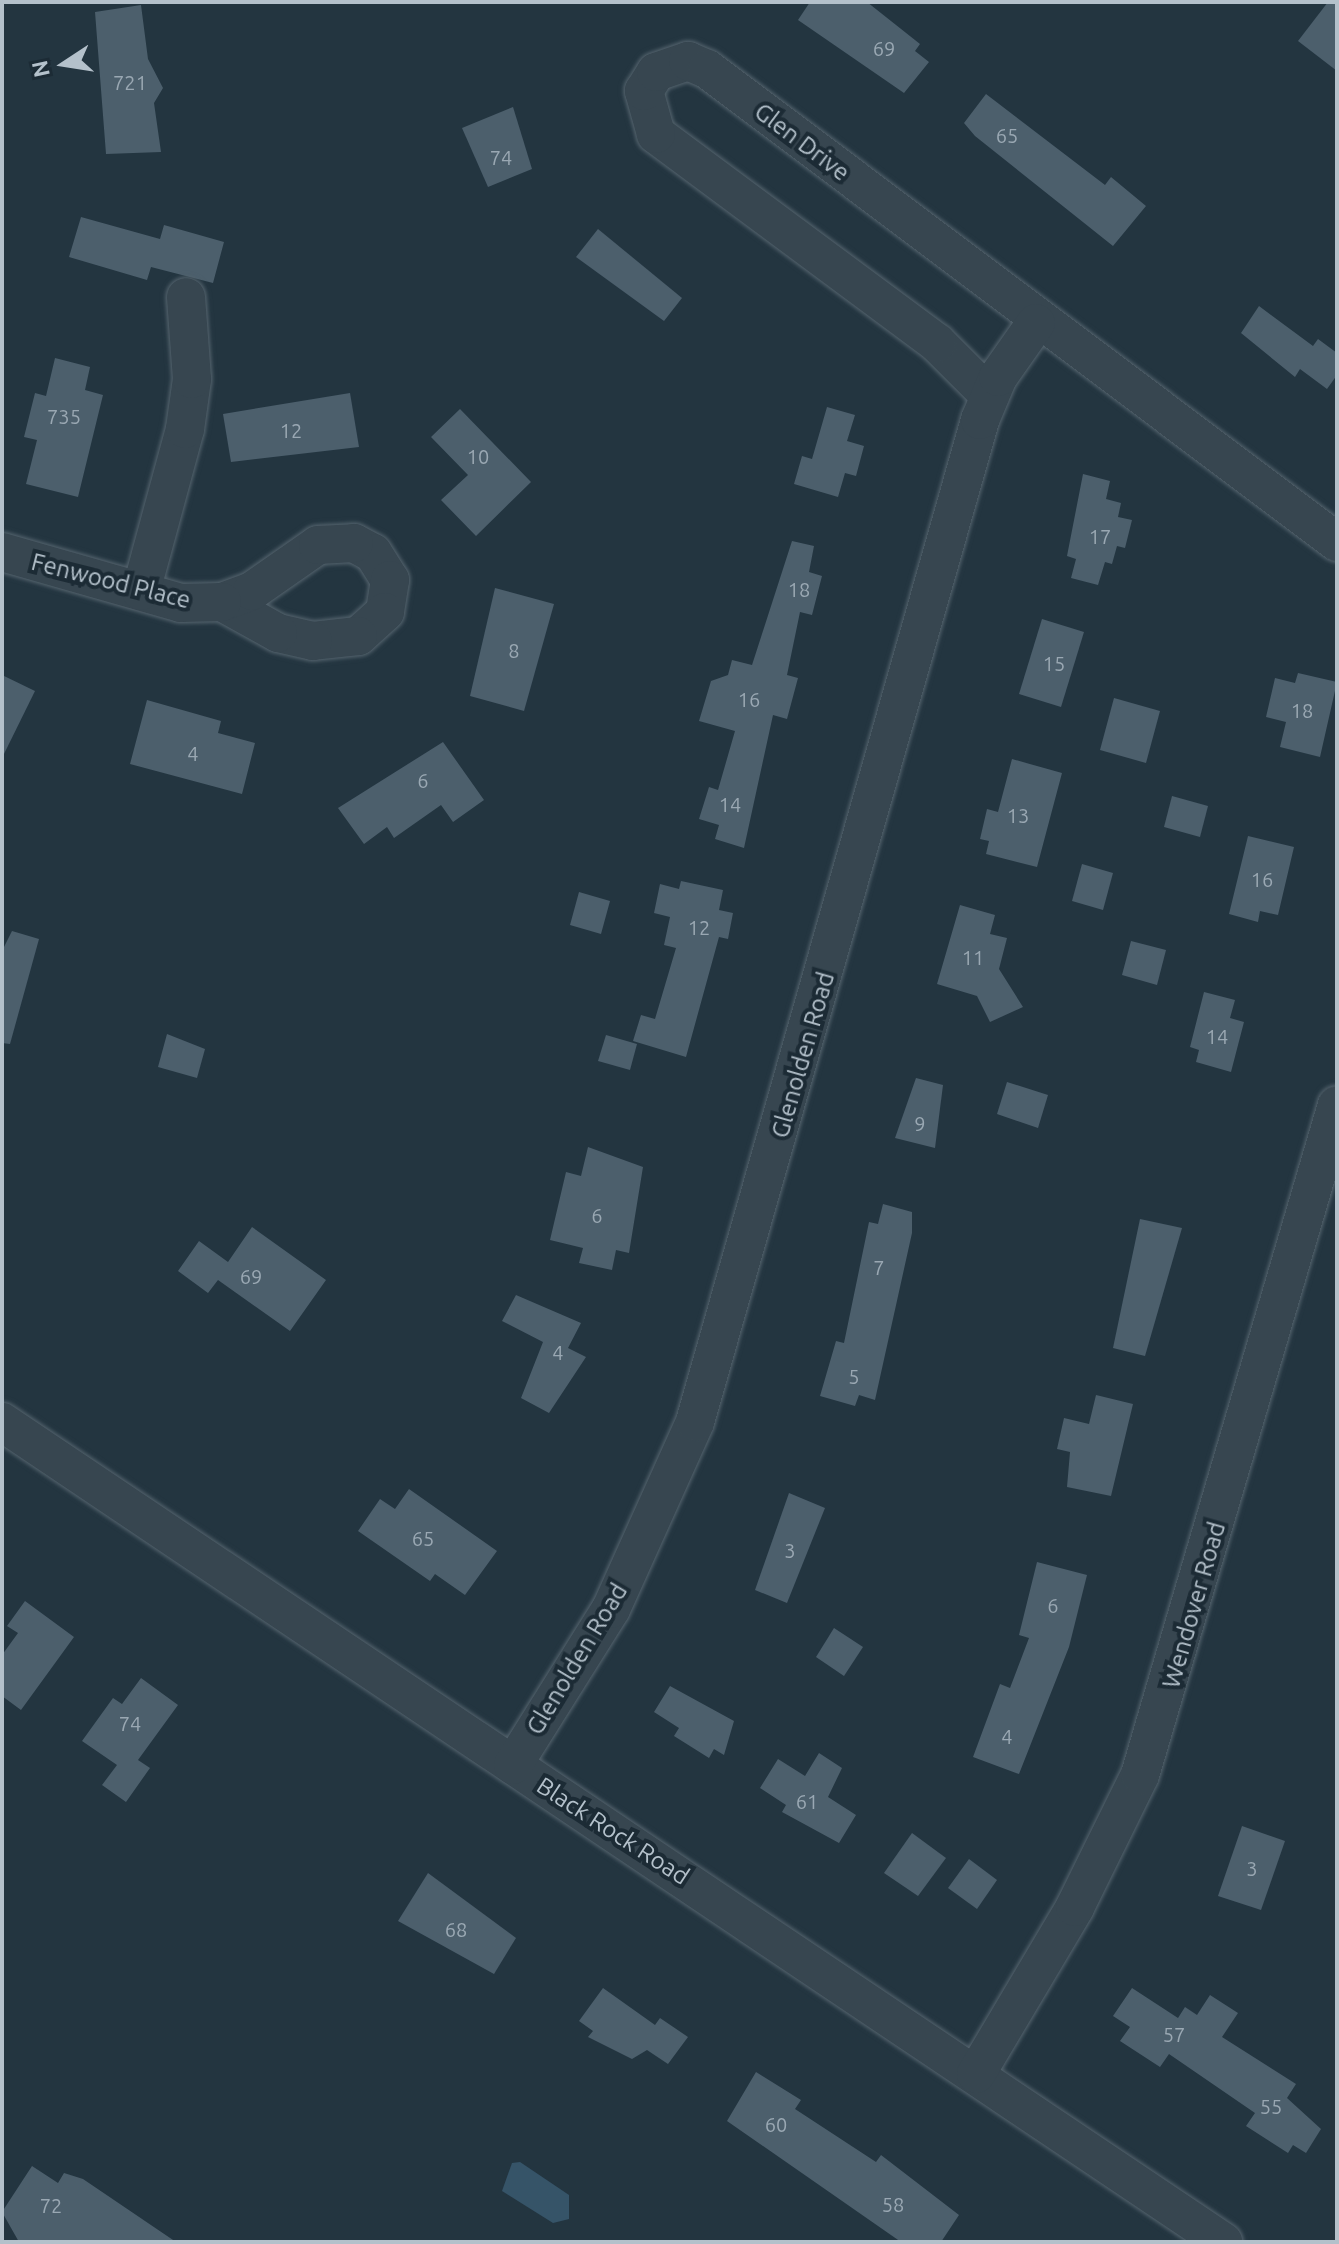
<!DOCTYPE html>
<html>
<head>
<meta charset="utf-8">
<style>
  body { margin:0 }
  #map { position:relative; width:1339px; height:2244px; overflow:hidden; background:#233540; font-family:Ubuntu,sans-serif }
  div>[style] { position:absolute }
  .water>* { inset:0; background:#365468 }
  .building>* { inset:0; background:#4c5f6c }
  .roads { filter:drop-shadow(0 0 2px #55646e) drop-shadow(0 0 2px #55646e) }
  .minor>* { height:38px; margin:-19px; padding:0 19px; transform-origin:19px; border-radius:19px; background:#374650 }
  span { translate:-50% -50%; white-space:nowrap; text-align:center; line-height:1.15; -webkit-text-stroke:8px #1c2b35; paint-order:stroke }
  .number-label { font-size:20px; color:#9aa8b3 }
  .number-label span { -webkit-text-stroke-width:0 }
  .street-label { font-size:24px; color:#b4c1cb }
  .frame { position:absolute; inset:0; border:4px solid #b4c1cb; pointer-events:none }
  .north { position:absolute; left:24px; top:24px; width:80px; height:80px; -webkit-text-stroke:6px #1c2b35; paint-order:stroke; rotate:258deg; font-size:22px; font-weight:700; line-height:32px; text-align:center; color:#b4c1cb }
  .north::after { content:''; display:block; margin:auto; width:28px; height:36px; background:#b4c1cb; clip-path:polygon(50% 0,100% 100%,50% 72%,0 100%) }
</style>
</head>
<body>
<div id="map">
  <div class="water">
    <i style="clip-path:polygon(520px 2162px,569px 2195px,569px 2219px,553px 2223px,502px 2191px,512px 2163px)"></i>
  </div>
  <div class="building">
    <i style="clip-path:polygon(810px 2px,867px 2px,920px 44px,915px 51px,929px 62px,904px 93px,798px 20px)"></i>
    <i style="clip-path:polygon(1328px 2px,1337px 2px,1337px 71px,1298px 41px)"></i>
    <i style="clip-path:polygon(141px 5px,148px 59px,163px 88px,154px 103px,161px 152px,106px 154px,95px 12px)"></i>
    <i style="clip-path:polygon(986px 94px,1105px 185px,1111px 177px,1146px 206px,1113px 246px,975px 136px,964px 123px)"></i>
    <i style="clip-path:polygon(513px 107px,532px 169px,488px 187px,462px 128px)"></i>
    <i style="clip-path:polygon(81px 217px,160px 239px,164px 225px,224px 242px,213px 283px,151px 267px,147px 280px,69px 257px)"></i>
    <i style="clip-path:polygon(598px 229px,682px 298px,664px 321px,576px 257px)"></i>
    <i style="clip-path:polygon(1259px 306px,1313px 346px,1318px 339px,1337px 353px,1337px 375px,1327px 389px,1300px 369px,1295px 377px,1241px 333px)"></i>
    <i style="clip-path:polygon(55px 358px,90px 367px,85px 390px,103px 395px,78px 497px,26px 484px,37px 440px,24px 437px,35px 393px,46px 396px)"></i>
    <i style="clip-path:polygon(350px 393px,359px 447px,231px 462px,223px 414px)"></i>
    <i style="clip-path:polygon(827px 407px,855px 415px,847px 441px,864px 446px,856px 476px,845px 473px,838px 497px,794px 484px,802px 456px,812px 459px)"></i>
    <i style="clip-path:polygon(460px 409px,531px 482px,476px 536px,441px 500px,468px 475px,431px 437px)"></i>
    <i style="clip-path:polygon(1083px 474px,1110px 481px,1106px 499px,1121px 503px,1118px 517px,1132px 520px,1125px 548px,1117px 546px,1112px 564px,1105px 562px,1098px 585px,1071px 578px,1076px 559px,1067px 556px)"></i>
    <i style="clip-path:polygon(792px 541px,814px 546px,809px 572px,822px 576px,812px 615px,800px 612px,787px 675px,798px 678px,787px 719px,773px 715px,744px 848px,715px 839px,719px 825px,699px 819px,709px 787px,718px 790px,735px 731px,699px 721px,711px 681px,728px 675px,732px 660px,752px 665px)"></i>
    <i style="clip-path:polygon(495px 588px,554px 604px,524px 711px,470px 696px)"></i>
    <i style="clip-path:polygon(1042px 619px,1084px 632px,1061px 707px,1019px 694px)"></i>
    <i style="clip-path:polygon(1298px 673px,1337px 682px,1320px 757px,1280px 747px,1286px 722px,1266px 717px,1275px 678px,1295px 683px)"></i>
    <i style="clip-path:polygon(2px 675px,35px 691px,2px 758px)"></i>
    <i style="clip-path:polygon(1114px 698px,1160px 711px,1146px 763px,1100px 750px)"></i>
    <i style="clip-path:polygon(147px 700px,221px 721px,218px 733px,255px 743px,242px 794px,130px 764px)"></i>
    <i style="clip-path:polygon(443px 742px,484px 800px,453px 822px,441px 805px,394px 838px,387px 827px,364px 844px,338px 808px)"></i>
    <i style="clip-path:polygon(1012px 759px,1062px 773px,1037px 867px,986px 854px,989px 841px,980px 839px,987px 809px,998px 812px)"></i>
    <i style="clip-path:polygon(1172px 796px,1208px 806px,1200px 837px,1164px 827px)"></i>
    <i style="clip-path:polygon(1248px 836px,1294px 847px,1278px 915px,1260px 911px,1258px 922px,1229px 914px)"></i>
    <i style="clip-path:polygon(1082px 864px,1113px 873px,1103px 910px,1072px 901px)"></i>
    <i style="clip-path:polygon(681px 881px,723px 890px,719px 910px,733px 913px,728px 939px,719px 937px,686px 1057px,633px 1041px,641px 1015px,655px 1019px,676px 948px,664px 945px,670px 917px,654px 913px,660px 884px,679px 889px)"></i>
    <i style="clip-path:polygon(579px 892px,610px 901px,601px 934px,570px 925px)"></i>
    <i style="clip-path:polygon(960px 905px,995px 915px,990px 934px,1007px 938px,999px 969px,1023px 1007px,990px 1022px,977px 996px,937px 984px)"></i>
    <i style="clip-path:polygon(12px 931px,39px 939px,10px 1044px,2px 1043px,2px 951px)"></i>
    <i style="clip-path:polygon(1131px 941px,1166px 950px,1157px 985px,1122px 975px)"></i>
    <i style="clip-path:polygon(1204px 992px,1235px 1000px,1230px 1018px,1244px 1022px,1231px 1072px,1196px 1062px,1199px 1050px,1190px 1047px)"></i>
    <i style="clip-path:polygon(167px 1034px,205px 1049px,197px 1078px,158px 1067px)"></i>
    <i style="clip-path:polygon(606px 1035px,637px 1044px,630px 1070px,598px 1061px)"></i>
    <i style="clip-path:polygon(916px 1078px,943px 1085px,935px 1148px,895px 1138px)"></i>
    <i style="clip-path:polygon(1007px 1082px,1048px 1095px,1038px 1128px,997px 1114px)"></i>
    <i style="clip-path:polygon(588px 1147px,643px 1167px,629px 1253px,616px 1250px,612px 1270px,579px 1263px,583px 1248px,550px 1240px,566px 1172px,581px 1176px)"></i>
    <i style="clip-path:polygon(883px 1204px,912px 1212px,912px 1233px,875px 1400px,859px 1395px,855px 1406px,820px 1396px,836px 1341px,844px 1343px,869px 1222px,878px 1224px)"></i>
    <i style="clip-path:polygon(1140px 1219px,1182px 1228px,1145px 1356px,1113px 1348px)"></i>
    <i style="clip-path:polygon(252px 1227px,326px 1280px,290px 1331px,218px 1280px,208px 1293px,178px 1271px,199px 1241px,228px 1262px)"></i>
    <i style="clip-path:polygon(516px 1295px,581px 1323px,568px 1348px,586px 1357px,549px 1413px,521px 1398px,543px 1342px,502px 1321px)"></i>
    <i style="clip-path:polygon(1096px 1395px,1133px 1404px,1111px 1496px,1067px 1487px,1070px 1452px,1057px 1449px,1064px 1418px,1089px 1424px)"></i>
    <i style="clip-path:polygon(409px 1489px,497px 1551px,465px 1595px,435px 1574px,430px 1581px,358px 1531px,380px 1499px,395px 1509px)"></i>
    <i style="clip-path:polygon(789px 1493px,825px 1508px,787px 1603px,755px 1590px)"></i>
    <i style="clip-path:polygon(1037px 1562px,1087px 1575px,1069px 1647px,1019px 1774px,973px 1757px,1000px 1684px,1010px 1688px,1029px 1638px,1019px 1635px)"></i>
    <i style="clip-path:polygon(25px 1601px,74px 1637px,21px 1710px,2px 1696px,2px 1655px,18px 1633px,7px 1626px)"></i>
    <i style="clip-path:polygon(834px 1628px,863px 1647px,844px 1676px,816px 1657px)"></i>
    <i style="clip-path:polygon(141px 1678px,178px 1705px,138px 1760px,150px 1768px,126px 1802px,102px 1785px,117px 1765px,82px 1741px,113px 1698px,122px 1704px)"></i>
    <i style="clip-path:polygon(670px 1686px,734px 1721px,724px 1755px,714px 1749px,709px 1758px,674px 1736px,679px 1728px,654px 1712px)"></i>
    <i style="clip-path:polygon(819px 1753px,842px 1768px,828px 1797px,856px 1815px,839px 1843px,782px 1812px,786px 1805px,760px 1788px,778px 1759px,805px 1776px)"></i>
    <i style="clip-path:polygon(1242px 1826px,1285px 1841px,1261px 1910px,1218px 1896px)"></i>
    <i style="clip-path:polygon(912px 1833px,946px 1858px,918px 1896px,884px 1873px)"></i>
    <i style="clip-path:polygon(969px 1859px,997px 1880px,977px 1909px,948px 1888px)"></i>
    <i style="clip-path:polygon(428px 1873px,516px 1938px,494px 1974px,398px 1921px)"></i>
    <i style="clip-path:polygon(603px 1988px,655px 2025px,660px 2018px,688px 2037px,668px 2064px,647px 2050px,632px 2059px,588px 2037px,593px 2031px,579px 2021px)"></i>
    <i style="clip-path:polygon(1132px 1988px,1178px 2018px,1185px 2007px,1197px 2015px,1210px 1995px,1238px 2013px,1222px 2037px,1296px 2084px,1287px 2098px,1321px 2129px,1306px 2153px,1293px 2145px,1288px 2153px,1246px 2126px,1255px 2113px,1169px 2054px,1160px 2067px,1120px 2041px,1130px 2027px,1113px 2016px)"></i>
    <i style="clip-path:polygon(756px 2072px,801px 2100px,795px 2109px,876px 2162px,881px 2155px,959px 2215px,941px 2242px,901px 2242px,727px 2121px)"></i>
    <i style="clip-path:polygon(32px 2166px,58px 2183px,64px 2173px,83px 2179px,176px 2242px,19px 2242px,2px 2212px)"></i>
  </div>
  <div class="roads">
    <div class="minor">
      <i style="left:989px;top:395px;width:74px;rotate:-135deg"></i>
      <i style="left:937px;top:343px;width:350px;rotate:-143.4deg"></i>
      <i style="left:656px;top:134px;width:45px;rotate:-105.6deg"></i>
      <i style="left:644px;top:91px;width:22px;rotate:-58deg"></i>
      <i style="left:656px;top:72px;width:34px;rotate:-19deg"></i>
      <i style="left:688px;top:61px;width:21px;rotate:23deg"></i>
      <i style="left:707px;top:69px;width:788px;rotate:36.9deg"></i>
      <i style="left:354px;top:543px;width:21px;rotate:28deg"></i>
      <i style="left:373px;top:553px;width:32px;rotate:58deg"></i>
      <i style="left:390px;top:580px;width:32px;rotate:99deg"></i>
      <i style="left:385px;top:612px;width:36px;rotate:138deg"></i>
      <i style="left:358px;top:636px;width:45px;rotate:173.7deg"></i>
      <i style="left:313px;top:641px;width:36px;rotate:-167deg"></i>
      <i style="left:278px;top:633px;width:64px;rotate:-151deg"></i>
      <i style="left:222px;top:602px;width:32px;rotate:-20deg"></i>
      <i style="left:252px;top:591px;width:80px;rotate:-34.9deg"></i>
      <i style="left:318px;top:545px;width:36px;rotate:-3deg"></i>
      <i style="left:2px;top:552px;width:186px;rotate:15.9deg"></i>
      <i style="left:181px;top:603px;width:41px;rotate:-1.4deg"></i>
      <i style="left:141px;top:591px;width:168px;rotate:-74.8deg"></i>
      <i style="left:185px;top:429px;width:50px;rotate:-82deg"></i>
      <i style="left:192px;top:379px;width:82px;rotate:-94.2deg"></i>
      <i style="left:2px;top:1422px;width:1471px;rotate:33.88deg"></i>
      <i style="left:513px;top:1765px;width:184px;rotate:-57.9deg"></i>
      <i style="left:611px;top:1609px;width:205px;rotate:-65.8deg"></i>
      <i style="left:695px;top:1422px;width:1042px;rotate:-74.12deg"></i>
      <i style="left:980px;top:420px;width:47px;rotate:-67.3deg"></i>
      <i style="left:998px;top:377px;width:66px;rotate:-54.9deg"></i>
      <i style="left:976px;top:2074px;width:194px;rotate:-59.3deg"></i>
      <i style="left:1075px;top:1907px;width:147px;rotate:-63.8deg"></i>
      <i style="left:1140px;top:1775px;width:698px;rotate:-73.62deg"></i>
    </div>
  </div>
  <div class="number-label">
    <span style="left:884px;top:48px">69</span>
    <span style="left:130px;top:82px">721</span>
    <span style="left:1007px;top:135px">65</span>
    <span style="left:501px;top:157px">74</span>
    <span style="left:64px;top:416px">735</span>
    <span style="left:291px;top:430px">12</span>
    <span style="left:478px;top:456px">10</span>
    <span style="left:1100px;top:536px">17</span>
    <span style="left:799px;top:589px">18</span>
    <span style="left:514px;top:650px">8</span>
    <span style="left:1054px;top:663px">15</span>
    <span style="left:749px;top:699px">16</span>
    <span style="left:1302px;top:710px">18</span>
    <span style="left:193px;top:753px">4</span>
    <span style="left:423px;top:780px">6</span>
    <span style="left:730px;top:804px">14</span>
    <span style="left:1018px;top:815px">13</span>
    <span style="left:1262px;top:879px">16</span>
    <span style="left:699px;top:927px">12</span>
    <span style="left:973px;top:957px">11</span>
    <span style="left:1217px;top:1036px">14</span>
    <span style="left:920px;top:1123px">9</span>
    <span style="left:597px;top:1215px">6</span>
    <span style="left:879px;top:1267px">7</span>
    <span style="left:251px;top:1276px">69</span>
    <span style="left:558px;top:1352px">4</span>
    <span style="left:854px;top:1376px">5</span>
    <span style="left:423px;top:1538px">65</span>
    <span style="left:790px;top:1550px">3</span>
    <span style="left:1053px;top:1605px">6</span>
    <span style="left:130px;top:1723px">74</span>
    <span style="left:1007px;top:1736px">4</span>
    <span style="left:807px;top:1801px">61</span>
    <span style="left:1252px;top:1868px">3</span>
    <span style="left:456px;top:1929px">68</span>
    <span style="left:1174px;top:2034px">57</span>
    <span style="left:1271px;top:2106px">55</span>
    <span style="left:776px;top:2124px">60</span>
    <span style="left:893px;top:2204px">58</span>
    <span style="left:51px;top:2205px">72</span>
  </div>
  <div class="street-label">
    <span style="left:802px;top:142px;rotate:37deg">Glen Drive</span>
    <span style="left:111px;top:581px;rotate:14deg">Fenwood Place</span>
    <span style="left:803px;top:1055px;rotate:-74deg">Glenolden Road</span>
    <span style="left:1194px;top:1605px;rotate:-74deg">Wendover Road</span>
    <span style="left:577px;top:1659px;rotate:-59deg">Glenolden Road</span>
    <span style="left:613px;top:1831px;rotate:33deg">Black Rock Road</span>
  </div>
  <div class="frame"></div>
  <div class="north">N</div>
</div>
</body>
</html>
